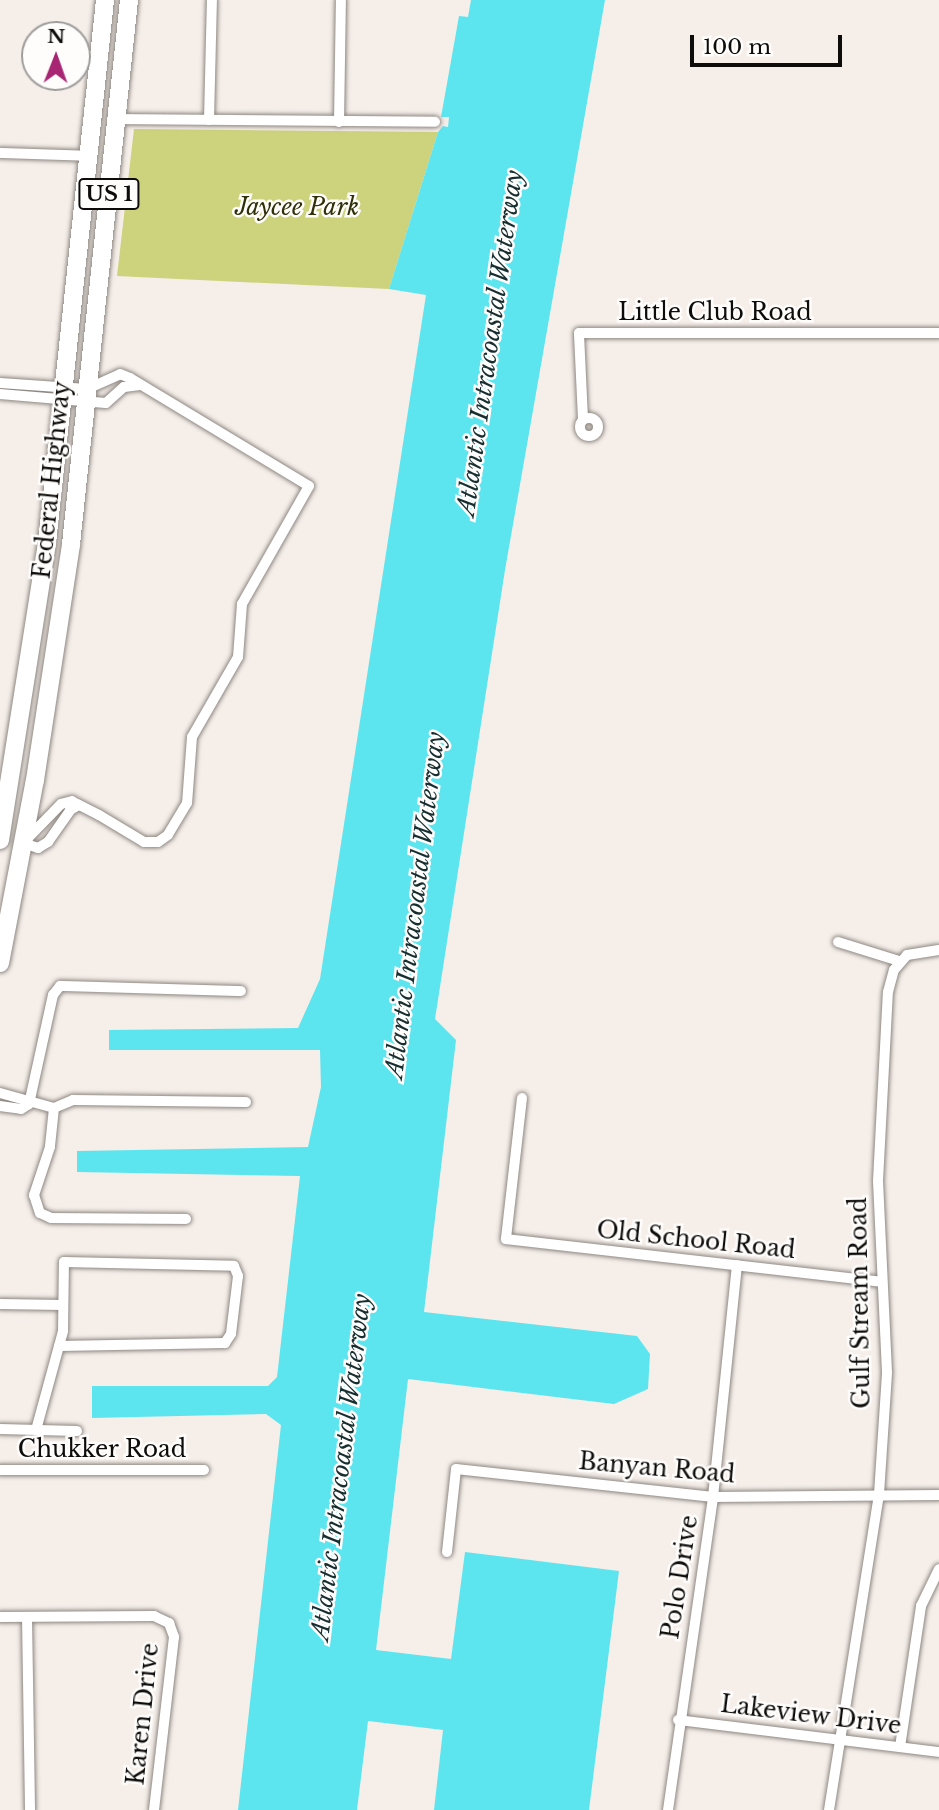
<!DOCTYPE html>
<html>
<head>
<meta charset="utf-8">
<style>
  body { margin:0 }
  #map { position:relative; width:939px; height:1810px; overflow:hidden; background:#f5eee9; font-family:"Libre Baskerville",serif }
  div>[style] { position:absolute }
  .green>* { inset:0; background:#cdd27d }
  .water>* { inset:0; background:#5ce5ef }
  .roads { filter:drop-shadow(0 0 2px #8e8782) drop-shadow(0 0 2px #8e8782) }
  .minor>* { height:10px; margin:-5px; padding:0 5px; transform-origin:5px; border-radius:5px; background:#fff }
  .minor>.ring { margin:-5px; padding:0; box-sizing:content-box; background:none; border:10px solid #fff; border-radius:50% }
  .primary>* { height:18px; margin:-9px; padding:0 9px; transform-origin:9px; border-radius:9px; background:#fff }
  span { translate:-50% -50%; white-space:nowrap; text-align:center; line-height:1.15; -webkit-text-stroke:5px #fefdfb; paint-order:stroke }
  .shield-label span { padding:2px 5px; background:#fefdfb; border:2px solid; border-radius:5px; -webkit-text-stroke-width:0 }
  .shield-label { font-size:21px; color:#0e0c0a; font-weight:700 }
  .park-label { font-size:23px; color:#2f3007; font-style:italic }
  .street-label { font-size:23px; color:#0e0c0a }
  .water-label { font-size:24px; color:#162e30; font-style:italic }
  .north { position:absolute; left:21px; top:21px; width:70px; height:70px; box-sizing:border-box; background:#fefdfb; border:2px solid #9e9d9b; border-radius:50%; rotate:1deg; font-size:19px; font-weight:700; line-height:28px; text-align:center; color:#0e0c0a }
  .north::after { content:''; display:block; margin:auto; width:24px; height:32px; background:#a72572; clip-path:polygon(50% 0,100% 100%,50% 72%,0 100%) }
  .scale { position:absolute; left:690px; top:35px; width:152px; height:32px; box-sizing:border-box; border:4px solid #0e0c0a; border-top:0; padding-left:9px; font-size:21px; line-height:24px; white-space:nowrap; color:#0e0c0a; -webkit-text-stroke:5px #fefdfb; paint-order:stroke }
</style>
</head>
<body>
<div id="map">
  <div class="green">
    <i style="clip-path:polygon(134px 129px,438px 132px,389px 289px,117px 276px)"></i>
  </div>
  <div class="water">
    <i style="clip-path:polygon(471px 0,605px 0,505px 570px,435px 1019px,456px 1040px,424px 1312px,637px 1336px,650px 1354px,648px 1389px,614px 1404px,408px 1379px,376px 1650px,451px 1659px,465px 1552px,619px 1571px,589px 1810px,434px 1810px,443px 1730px,368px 1721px,357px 1810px,238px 1810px,281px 1425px,266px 1414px,92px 1418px,92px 1386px,268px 1386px,277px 1377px,300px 1176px,77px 1172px,77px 1151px,308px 1147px,321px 1087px,320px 1050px,109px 1050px,109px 1030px,298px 1028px,320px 979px,426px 295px,389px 289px,438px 132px,443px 126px,448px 127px,449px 117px,441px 117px,459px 16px,468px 17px)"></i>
  </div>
  <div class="roads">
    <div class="minor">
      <i style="left:117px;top:119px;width:318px;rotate:0.5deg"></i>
      <i style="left:209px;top:120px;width:120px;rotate:-88.6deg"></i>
      <i style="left:339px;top:122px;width:122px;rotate:-89.1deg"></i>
      <i style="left:0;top:153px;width:89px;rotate:1.9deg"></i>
      <i style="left:0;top:383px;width:87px;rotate:3.9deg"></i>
      <i style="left:87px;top:389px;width:36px;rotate:-24deg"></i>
      <i style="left:120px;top:374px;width:11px;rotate:22deg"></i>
      <i style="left:130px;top:378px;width:209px;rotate:31.1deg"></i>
      <i style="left:309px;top:486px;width:136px;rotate:119.6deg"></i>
      <i style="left:242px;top:604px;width:53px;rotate:94.3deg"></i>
      <i style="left:238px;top:657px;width:92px;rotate:119.9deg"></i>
      <i style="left:192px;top:737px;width:66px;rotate:94.3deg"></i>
      <i style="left:187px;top:803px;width:37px;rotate:121deg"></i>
      <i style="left:168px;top:835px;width:12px;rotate:145deg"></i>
      <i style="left:158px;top:842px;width:14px;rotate:180deg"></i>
      <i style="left:144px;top:842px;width:52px;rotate:-149deg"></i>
      <i style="left:99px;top:815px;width:30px;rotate:-153deg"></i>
      <i style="left:72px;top:801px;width:11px;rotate:165deg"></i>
      <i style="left:61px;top:804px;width:54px;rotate:134.3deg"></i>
      <i style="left:23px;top:843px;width:16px;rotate:18deg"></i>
      <i style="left:38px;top:848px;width:12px;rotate:-31deg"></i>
      <i style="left:48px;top:842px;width:39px;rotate:-55deg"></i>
      <i style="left:70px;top:810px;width:10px;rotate:-29deg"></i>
      <i style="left:0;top:394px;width:106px;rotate:4.9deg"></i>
      <i style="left:106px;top:403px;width:24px;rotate:-42deg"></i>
      <i style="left:124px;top:387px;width:16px;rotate:-7deg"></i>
      <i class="ring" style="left:580px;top:418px;width:8px;height:8px"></i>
      <i style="left:583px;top:419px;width:86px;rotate:-92.7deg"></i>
      <i style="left:579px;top:333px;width:360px"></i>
      <i style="left:838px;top:942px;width:64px;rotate:17.3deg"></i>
      <i style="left:0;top:1093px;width:56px;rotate:15.5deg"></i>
      <i style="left:54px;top:1108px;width:21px;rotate:-23deg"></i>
      <i style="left:73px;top:1100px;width:173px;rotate:0.7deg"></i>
      <i style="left:522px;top:1098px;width:142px;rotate:96.5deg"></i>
      <i style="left:506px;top:1239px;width:377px;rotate:6.5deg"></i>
      <i style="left:29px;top:1104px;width:112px;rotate:-77.6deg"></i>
      <i style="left:53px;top:995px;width:11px;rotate:-52deg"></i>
      <i style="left:60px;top:986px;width:181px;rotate:1.6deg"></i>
      <i style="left:0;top:1106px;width:21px;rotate:8deg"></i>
      <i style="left:21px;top:1109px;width:9px;rotate:-32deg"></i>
      <i style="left:54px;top:1108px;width:39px;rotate:96deg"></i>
      <i style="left:50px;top:1147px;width:51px;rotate:108.4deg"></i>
      <i style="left:34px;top:1195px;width:19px;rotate:72deg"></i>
      <i style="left:40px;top:1213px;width:12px;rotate:24deg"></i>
      <i style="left:51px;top:1218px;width:135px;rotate:0.4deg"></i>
      <i style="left:0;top:1304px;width:63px;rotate:0.9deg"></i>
      <i style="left:0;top:1429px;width:77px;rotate:1.5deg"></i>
      <i style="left:36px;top:1430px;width:103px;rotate:-74.7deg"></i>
      <i style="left:63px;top:1331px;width:69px;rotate:-89.2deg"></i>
      <i style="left:64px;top:1262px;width:170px;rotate:1.3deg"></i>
      <i style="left:234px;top:1266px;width:11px;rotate:68deg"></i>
      <i style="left:238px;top:1276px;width:58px;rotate:96.9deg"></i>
      <i style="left:231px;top:1334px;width:11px;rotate:124deg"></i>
      <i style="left:225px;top:1343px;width:166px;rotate:179deg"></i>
      <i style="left:0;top:1470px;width:204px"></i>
      <i style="left:447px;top:1552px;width:83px;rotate:-83.8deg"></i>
      <i style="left:456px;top:1469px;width:259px;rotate:6.2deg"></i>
      <i style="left:713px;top:1497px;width:226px;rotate:-0.5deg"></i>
      <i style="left:0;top:1617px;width:154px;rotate:-0.4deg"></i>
      <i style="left:154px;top:1616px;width:17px;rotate:25deg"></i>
      <i style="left:169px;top:1623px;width:15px;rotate:70deg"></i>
      <i style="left:174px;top:1637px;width:174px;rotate:96.6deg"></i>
      <i style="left:27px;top:1617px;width:193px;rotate:89.1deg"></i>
      <i style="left:678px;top:1720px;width:263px;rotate:7deg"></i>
      <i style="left:900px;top:1747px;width:143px;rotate:-81.5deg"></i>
      <i style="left:921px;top:1606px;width:41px;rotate:-64.1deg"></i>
      <i style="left:668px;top:1810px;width:316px;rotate:-81.8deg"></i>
      <i style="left:713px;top:1497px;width:233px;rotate:-84.1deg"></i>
      <i style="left:829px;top:1810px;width:320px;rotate:-81deg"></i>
      <i style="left:879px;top:1494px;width:122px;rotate:-86.2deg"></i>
      <i style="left:887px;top:1372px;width:191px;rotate:-92.7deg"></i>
      <i style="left:878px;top:1181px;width:189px;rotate:-87deg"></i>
      <i style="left:888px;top:992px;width:23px;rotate:-75deg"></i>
      <i style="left:894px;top:970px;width:20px;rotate:-49deg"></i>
      <i style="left:907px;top:955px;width:32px;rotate:-9deg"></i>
    </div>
    <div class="primary">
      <i style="left:0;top:840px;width:301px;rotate:-81deg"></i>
      <i style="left:47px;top:543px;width:546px;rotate:-83.9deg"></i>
      <i style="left:0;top:963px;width:186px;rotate:-79.2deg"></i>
      <i style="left:35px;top:780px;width:239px;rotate:-81.3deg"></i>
      <i style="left:71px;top:544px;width:547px;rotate:-83.91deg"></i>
    </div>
  </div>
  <div class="shield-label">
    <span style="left:109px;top:194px">US 1</span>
  </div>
  <div class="park-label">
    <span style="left:297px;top:207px">Jaycee Park</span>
  </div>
  <div class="street-label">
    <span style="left:715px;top:312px">Little Club Road</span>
    <span style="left:52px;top:480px;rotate:-84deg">Federal Highway</span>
    <span style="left:696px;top:1240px;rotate:6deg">Old School Road</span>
    <span style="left:860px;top:1303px;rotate:-91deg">Gulf Stream Road</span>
    <span style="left:102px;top:1449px">Chukker Road</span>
    <span style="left:657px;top:1468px;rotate:5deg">Banyan Road</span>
    <span style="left:680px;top:1577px;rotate:-81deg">Polo Drive</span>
    <span style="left:143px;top:1714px;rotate:-84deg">Karen Drive</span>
    <span style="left:811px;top:1715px;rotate:7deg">Lakeview Drive</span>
  </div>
  <div class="water-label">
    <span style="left:490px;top:343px;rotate:-82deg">Atlantic Intracoastal Waterway</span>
    <span style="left:415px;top:905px;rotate:-83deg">Atlantic Intracoastal Waterway</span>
    <span style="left:341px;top:1467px;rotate:-83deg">Atlantic Intracoastal Waterway</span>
  </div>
  <div class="north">N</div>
  <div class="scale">100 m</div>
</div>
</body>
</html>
